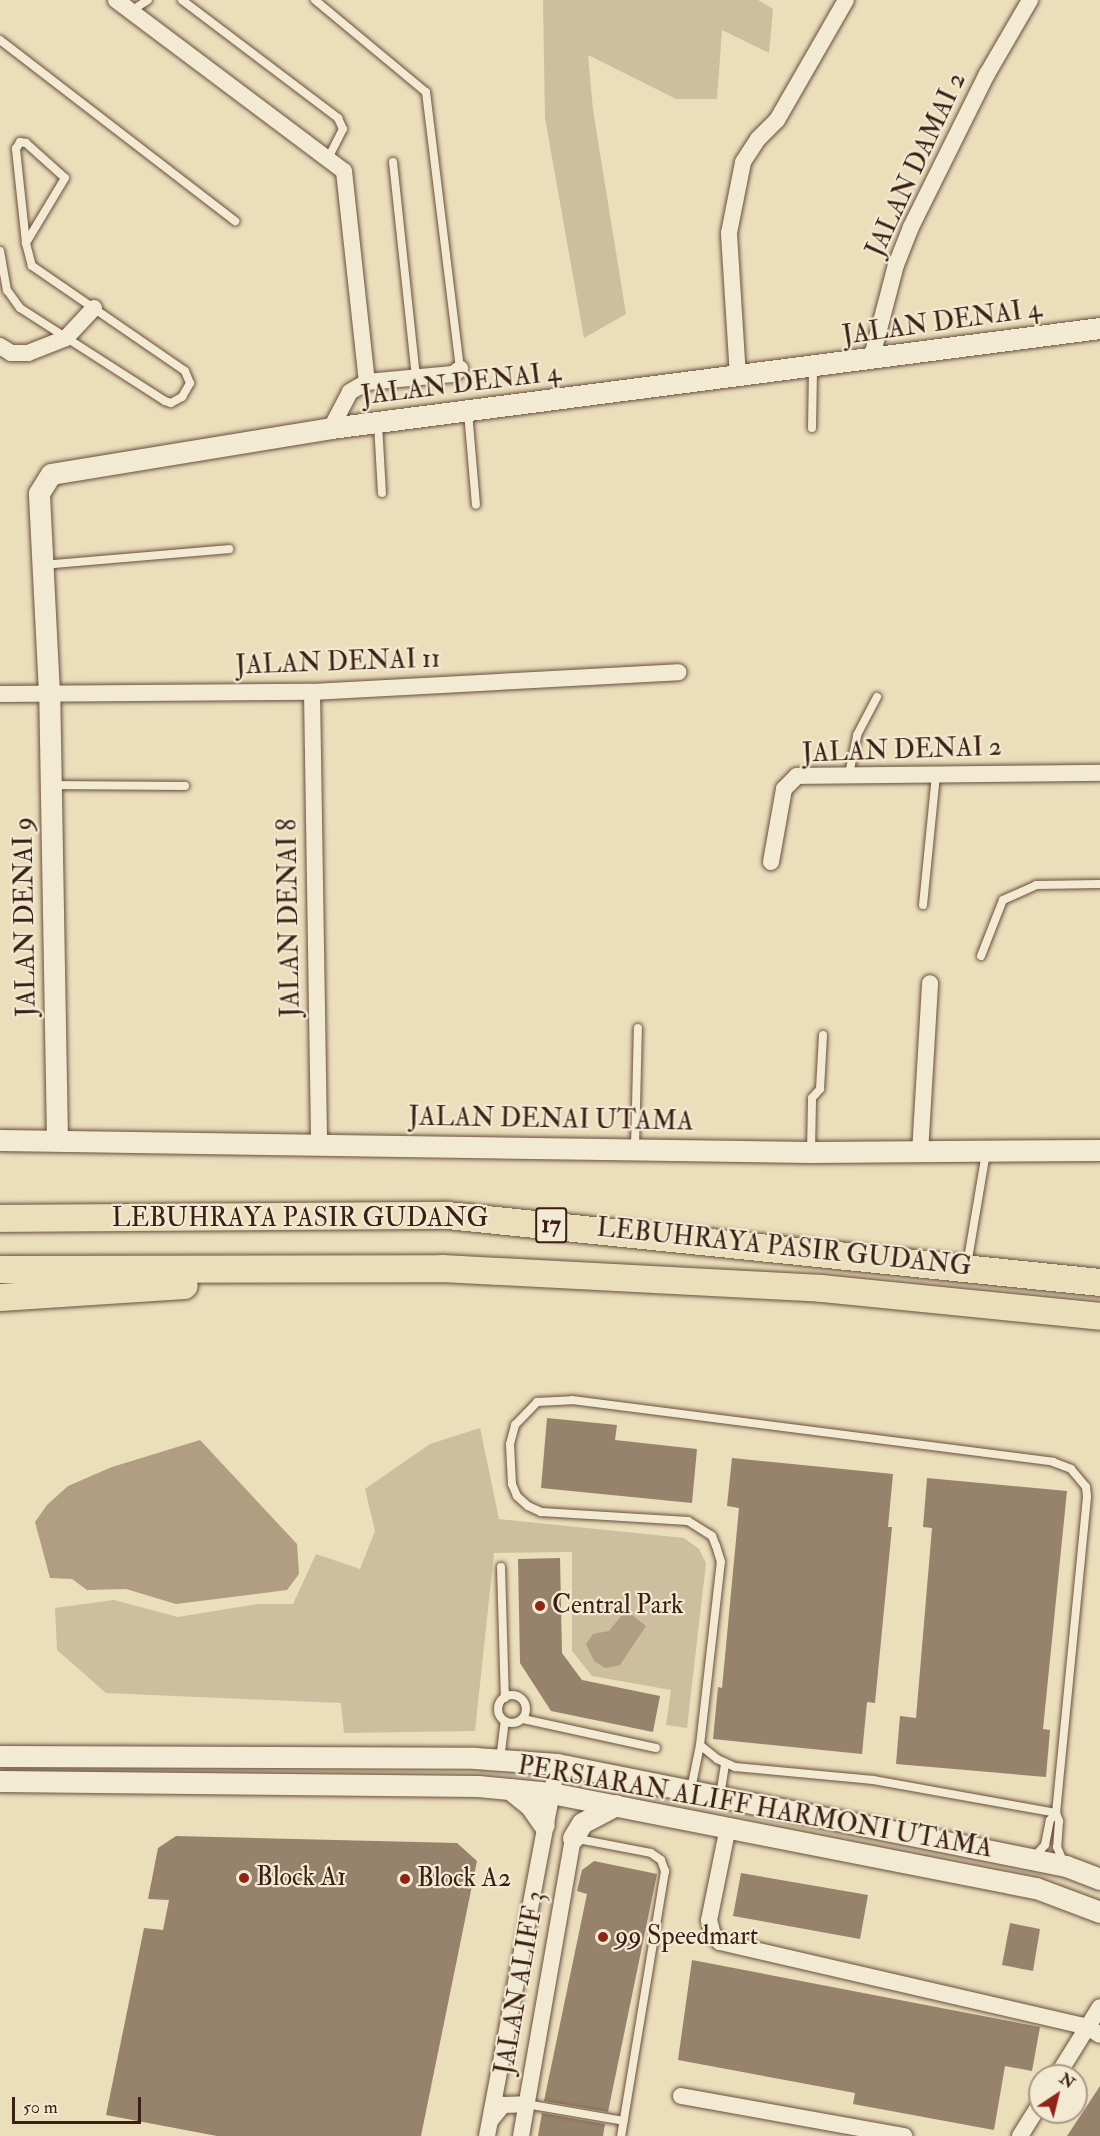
<!DOCTYPE html>
<html>
<head>
<meta charset="utf-8">
<style>
  body { margin:0 }
  #map { position:relative; width:1100px; height:2136px; overflow:hidden; background:#ebdebb; font-family:"IM FELL Double Pica",serif }
  div>[style] { position:absolute }
  .green>* { inset:0; background:#cdbe9f }
  .water>* { inset:0; background:#b09d82 }
  .building>* { inset:0; background:#97826b }
  .roads { filter:drop-shadow(0 0 2px #684f3e) drop-shadow(0 0 2px #684f3e) }
  .service>* { height:8px; margin:-4px; padding:0 4px; transform-origin:4px; border-radius:4px; background:#f2ead3 }
  .service>.ring { margin:-4px; padding:0; box-sizing:content-box; background:none; border:8px solid #f2ead3; border-radius:50% }
  .minor>* { height:16px; margin:-8px; padding:0 8px; transform-origin:8px; border-radius:8px; background:#f2ead3 }
  .tertiary>* { height:21px; margin:-10.5px; padding:0 10.5px; transform-origin:10.5px; border-radius:10.5px; background:#f2ead3 }
  .trunk>* { height:27px; margin:-13.5px; padding:0 13.5px; transform-origin:13.5px; border-radius:13.5px; background:#ebdebb }
  .dots>* { width:16px; height:16px; translate:-50% -50%; box-sizing:border-box; border:3px solid #f2ead3; border-radius:50% }
  span { translate:-50% -50%; white-space:nowrap; text-align:center; line-height:1.15; -webkit-text-stroke:4.5px #f2ead3; paint-order:stroke }
  .shield-label span { padding:2px 4px; background:#f2ead3; border:2px solid; border-radius:4px; -webkit-text-stroke-width:0 }
  .shield-label { font-size:24px; color:#3c1f14; font-weight:700 }
  .street-label { font-size:26px; color:#3c1f14 }
  .poi-label { font-size:26px; color:#3c1f14 }
  .left { translate:0 -50%; text-align:left }
  .north { position:absolute; left:1028px; top:2064px; width:60px; height:60px; box-sizing:border-box; background:#f2ead3; border:2px solid #a99987; border-radius:50%; rotate:35deg; font-size:16px; font-weight:700; line-height:24px; text-align:center; color:#3c1f14 }
  .north::after { content:''; display:block; margin:auto; width:21px; height:27px; background:#8f2418; clip-path:polygon(50% 0,100% 100%,50% 72%,0 100%) }
  .scale { position:absolute; left:12px; top:2097px; width:129px; height:27px; box-sizing:border-box; border:3px solid #3c1f14; border-top:0; padding-left:8px; font-size:18px; line-height:21px; white-space:nowrap; color:#3c1f14; -webkit-text-stroke:4px #f2ead3; paint-order:stroke }
</style>
</head>
<body>
<div id="map">
  <div class="green">
    <i style="clip-path:polygon(543px 0,758px 0,773px 9px,769px 53px,722px 30px,717px 99px,676px 99px,588px 55px,593px 110px,626px 314px,584px 338px,545px 118px)"></i>
    <i style="clip-path:polygon(480px 1428px,499px 1519px,684px 1538px,699px 1549px,706px 1563px,687px 1728px,666px 1725px,671px 1690px,592px 1676px,572px 1651px,572px 1552px,494px 1553px,475px 1731px,344px 1733px,341px 1703px,106px 1693px,57px 1650px,55px 1608px,114px 1600px,178px 1617px,257px 1604px,293px 1604px,316px 1554px,360px 1569px,375px 1531px,365px 1489px,430px 1444px)"></i>
  </div>
  <div class="water">
    <i style="clip-path:polygon(200px 1440px,297px 1544px,299px 1574px,287px 1590px,176px 1604px,126px 1589px,87px 1590px,72px 1579px,50px 1578px,35px 1522px,47px 1505px,68px 1486px,112px 1467px)"></i>
    <i style="clip-path:polygon(631px 1614px,646px 1626px,620px 1665px,605px 1668px,594px 1661px,586px 1644px,593px 1634px,609px 1631px,621px 1616px)"></i>
  </div>
  <div class="building">
    <i style="clip-path:polygon(547px 1418px,617px 1425px,615px 1440px,697px 1449px,692px 1503px,541px 1488px)"></i>
    <i style="clip-path:polygon(732px 1458px,893px 1474px,888px 1527px,892px 1527px,875px 1703px,867px 1702px,862px 1754px,713px 1739px,718px 1687px,722px 1688px,739px 1508px,727px 1506px)"></i>
    <i style="clip-path:polygon(927px 1478px,1067px 1491px,1043px 1729px,1050px 1730px,1046px 1777px,896px 1764px,900px 1716px,916px 1718px,932px 1528px,923px 1527px)"></i>
    <i style="clip-path:polygon(560px 1558px,562px 1653px,582px 1680px,660px 1696px,653px 1732px,551px 1711px,520px 1663px,518px 1559px)"></i>
    <i style="clip-path:polygon(176px 1836px,457px 1843px,477px 1861px,421px 2136px,217px 2136px,106px 2115px,144px 1928px,163px 1930px,169px 1900px,148px 1899px,158px 1848px)"></i>
    <i style="clip-path:polygon(594px 1861px,657px 1874px,608px 2112px,544px 2101px,587px 1894px,577px 1891px,582px 1870px)"></i>
    <i style="clip-path:polygon(741px 1873px,868px 1895px,860px 1939px,733px 1916px)"></i>
    <i style="clip-path:polygon(1010px 1923px,1040px 1929px,1033px 1971px,1002px 1965px)"></i>
    <i style="clip-path:polygon(692px 1960px,1040px 2027px,1032px 2071px,1005px 2066px,994px 2130px,853px 2104px,855px 2093px,678px 2060px)"></i>
    <i style="clip-path:polygon(1100px 2086px,1100px 2136px,1067px 2136px)"></i>
    <i style="clip-path:polygon(542px 2113px,605px 2124px,603px 2136px,538px 2136px)"></i>
  </div>
  <div class="roads">
    <div class="service">
      <i style="left:182px;top:0;width:196px;rotate:37.1deg"></i>
      <i style="left:338px;top:118px;width:12px;rotate:66deg"></i>
      <i style="left:343px;top:129px;width:34px;rotate:117deg"></i>
      <i style="left:315px;top:0;width:144px;rotate:39.7deg"></i>
      <i style="left:426px;top:92px;width:279px;rotate:83deg"></i>
      <i style="left:131px;top:11px;width:20px;rotate:-33deg"></i>
      <i style="left:0;top:40px;width:297px;rotate:37.6deg"></i>
      <i style="left:393px;top:162px;width:217px;rotate:83.9deg"></i>
      <i style="left:0;top:251px;width:40px;rotate:80deg"></i>
      <i style="left:7px;top:290px;width:22px;rotate:54deg"></i>
      <i style="left:20px;top:308px;width:172px;rotate:32.7deg"></i>
      <i style="left:165px;top:401px;width:6px;rotate:18deg"></i>
      <i style="left:171px;top:403px;width:13px;rotate:-29deg"></i>
      <i style="left:182px;top:397px;width:16px;rotate:-60deg"></i>
      <i style="left:190px;top:383px;width:13px;rotate:-113deg"></i>
      <i style="left:185px;top:371px;width:186px;rotate:-145.5deg"></i>
      <i style="left:32px;top:266px;width:24px;rotate:-105deg"></i>
      <i style="left:26px;top:243px;width:95px;rotate:-96.1deg"></i>
      <i style="left:16px;top:149px;width:8px;rotate:-60deg"></i>
      <i style="left:20px;top:142px;width:6px;rotate:9deg"></i>
      <i style="left:26px;top:143px;width:52px;rotate:41.9deg"></i>
      <i style="left:65px;top:178px;width:76px;rotate:121deg"></i>
      <i style="left:468px;top:412px;width:93px;rotate:85.1deg"></i>
      <i style="left:378px;top:424px;width:69px;rotate:86.7deg"></i>
      <i style="left:812px;top:428px;width:60px;rotate:-89deg"></i>
      <i style="left:43px;top:565px;width:187px;rotate:-4.9deg"></i>
      <i style="left:849px;top:774px;width:40px;rotate:-78deg"></i>
      <i style="left:857px;top:735px;width:43px;rotate:-62.2deg"></i>
      <i style="left:51px;top:785px;width:134px;rotate:0.4deg"></i>
      <i style="left:923px;top:905px;width:132px;rotate:-84.3deg"></i>
      <i style="left:981px;top:956px;width:60px;rotate:-68.6deg"></i>
      <i style="left:1003px;top:900px;width:36px;rotate:-24deg"></i>
      <i style="left:1036px;top:885px;width:64px;rotate:-0.9deg"></i>
      <i style="left:635px;top:1147px;width:119px;rotate:-88.6deg"></i>
      <i style="left:811px;top:1152px;width:54px;rotate:-88.9deg"></i>
      <i style="left:812px;top:1098px;width:12px;rotate:-48deg"></i>
      <i style="left:820px;top:1089px;width:54px;rotate:-86.8deg"></i>
      <i style="left:967px;top:1265px;width:114px;rotate:-80.4deg"></i>
      <i style="left:501px;top:1567px;width:131px;rotate:88.3deg"></i>
      <i class="ring" style="left:498px;top:1695px;width:20px;height:20px"></i>
      <i style="left:523px;top:1719px;width:136px;rotate:12.3deg"></i>
      <i style="left:700px;top:1745px;width:22px;rotate:39deg"></i>
      <i style="left:717px;top:1759px;width:20px;rotate:24deg"></i>
      <i style="left:735px;top:1767px;width:139px;rotate:5.4deg"></i>
      <i style="left:873px;top:1780px;width:186px;rotate:10.2deg"></i>
      <i style="left:500px;top:1760px;width:39px;rotate:-83deg"></i>
      <i style="left:691px;top:1789px;width:45px;rotate:-78.4deg"></i>
      <i style="left:700px;top:1745px;width:184px;rotate:-83.5deg"></i>
      <i style="left:721px;top:1562px;width:17px;rotate:-107deg"></i>
      <i style="left:716px;top:1546px;width:11px;rotate:-112deg"></i>
      <i style="left:712px;top:1536px;width:28px;rotate:-148deg"></i>
      <i style="left:688px;top:1521px;width:147px;rotate:-176.5deg"></i>
      <i style="left:541px;top:1512px;width:14px;rotate:-155deg"></i>
      <i style="left:528px;top:1506px;width:15px;rotate:-138deg"></i>
      <i style="left:517px;top:1496px;width:13px;rotate:-113deg"></i>
      <i style="left:512px;top:1484px;width:40px;rotate:-92.9deg"></i>
      <i style="left:510px;top:1444px;width:20px;rotate:-75deg"></i>
      <i style="left:515px;top:1425px;width:32px;rotate:-46deg"></i>
      <i style="left:537px;top:1402px;width:35px;rotate:-3deg"></i>
      <i style="left:572px;top:1400px;width:485px;rotate:7.3deg"></i>
      <i style="left:1053px;top:1462px;width:19px;rotate:21deg"></i>
      <i style="left:1071px;top:1469px;width:23px;rotate:50deg"></i>
      <i style="left:1086px;top:1487px;width:10px;rotate:84deg"></i>
      <i style="left:1087px;top:1497px;width:318px;rotate:95.6deg"></i>
      <i style="left:1056px;top:1813px;width:9px;rotate:69deg"></i>
      <i style="left:1059px;top:1821px;width:26px;rotate:94deg"></i>
      <i style="left:1057px;top:1847px;width:15px;rotate:67deg"></i>
      <i style="left:720px;top:1796px;width:32px;rotate:-81deg"></i>
      <i style="left:573px;top:1838px;width:79px;rotate:10.9deg"></i>
      <i style="left:651px;top:1853px;width:12px;rotate:35deg"></i>
      <i style="left:661px;top:1860px;width:12px;rotate:70deg"></i>
      <i style="left:665px;top:1871px;width:269px;rotate:99.4deg"></i>
      <i style="left:1035px;top:1856px;width:15px;rotate:-48deg"></i>
      <i style="left:1045px;top:1845px;width:25px;rotate:-79deg"></i>
      <i style="left:1050px;top:1820px;width:9px;rotate:-49deg"></i>
      <i style="left:526px;top:2104px;width:99px;rotate:9.8deg"></i>
    </div>
    <div class="minor">
      <i style="left:116px;top:0;width:285px;rotate:36.9deg"></i>
      <i style="left:344px;top:171px;width:212px;rotate:83.8deg"></i>
      <i style="left:367px;top:382px;width:20px;rotate:150deg"></i>
      <i style="left:350px;top:392px;width:41px;rotate:117.8deg"></i>
      <i style="left:0;top:346px;width:13px;rotate:32deg"></i>
      <i style="left:11px;top:353px;width:17px"></i>
      <i style="left:28px;top:353px;width:41px;rotate:-21.5deg"></i>
      <i style="left:66px;top:338px;width:41px;rotate:-47deg"></i>
      <i style="left:871px;top:360px;width:98px;rotate:-75.3deg"></i>
      <i style="left:896px;top:265px;width:41px;rotate:-68.5deg"></i>
      <i style="left:911px;top:227px;width:171px;rotate:-63.6deg"></i>
      <i style="left:987px;top:74px;width:86px;rotate:-59.8deg"></i>
      <i style="left:738px;top:377px;width:144px;rotate:-93.6deg"></i>
      <i style="left:729px;top:233px;width:72px;rotate:-78.8deg"></i>
      <i style="left:743px;top:162px;width:27px;rotate:-57deg"></i>
      <i style="left:758px;top:139px;width:27px;rotate:-45deg"></i>
      <i style="left:777px;top:120px;width:138px;rotate:-60.1deg"></i>
      <i style="left:367px;top:382px;width:86px;rotate:-5.3deg"></i>
      <i style="left:453px;top:374px;width:9px;rotate:-36deg"></i>
      <i style="left:312px;top:692px;width:450px;rotate:89.1deg"></i>
      <i style="left:0;top:694px;width:312px;rotate:-0.4deg"></i>
      <i style="left:312px;top:692px;width:367px;rotate:-3.1deg"></i>
      <i style="left:771px;top:862px;width:74px;rotate:-79.9deg"></i>
      <i style="left:784px;top:789px;width:18px;rotate:-45deg"></i>
      <i style="left:797px;top:776px;width:303px;rotate:-0.6deg"></i>
      <i style="left:920px;top:1153px;width:170px;rotate:-86.6deg"></i>
      <i style="left:728px;top:1827px;width:95px;rotate:101.5deg"></i>
      <i style="left:709px;top:1920px;width:16px;rotate:75deg"></i>
      <i style="left:713px;top:1935px;width:10px;rotate:45deg"></i>
      <i style="left:720px;top:1942px;width:378px;rotate:13deg"></i>
      <i style="left:1088px;top:2027px;width:14px;rotate:34deg"></i>
      <i style="left:1057px;top:2076px;width:81px;rotate:-58.1deg"></i>
      <i style="left:681px;top:2096px;width:227px;rotate:10.2deg"></i>
      <i style="left:490px;top:2121px;width:21px;rotate:-51deg"></i>
      <i style="left:503px;top:2105px;width:23px;rotate:-2deg"></i>
      <i style="left:487px;top:2136px;width:379px;rotate:-79.3deg"></i>
      <i style="left:521px;top:2136px;width:303px;rotate:-80.1deg"></i>
      <i style="left:1020px;top:2136px;width:38px;rotate:-58deg"></i>
    </div>
    <div class="tertiary">
      <i style="left:0;top:1140px;width:811px;rotate:0.85deg"></i>
      <i style="left:811px;top:1152px;width:289px;rotate:-0.4deg"></i>
      <i style="left:57px;top:1140px;width:447px;rotate:-91deg"></i>
      <i style="left:49px;top:693px;width:200px;rotate:-92.9deg"></i>
      <i style="left:39px;top:493px;width:22px;rotate:-58deg"></i>
      <i style="left:51px;top:474px;width:284px;rotate:-9.3deg"></i>
      <i style="left:331px;top:428px;width:775px;rotate:-7.41deg"></i>
      <i style="left:0;top:1756px;width:475px;rotate:0.2deg"></i>
      <i style="left:475px;top:1758px;width:82px;rotate:4.2deg"></i>
      <i style="left:557px;top:1764px;width:519px;rotate:11.33deg"></i>
      <i style="left:1066px;top:1866px;width:36px;rotate:21deg"></i>
      <i style="left:0;top:1781px;width:478px;rotate:0.6deg"></i>
      <i style="left:478px;top:1786px;width:73px;rotate:5.5deg"></i>
      <i style="left:551px;top:1793px;width:494px;rotate:11.1deg"></i>
      <i style="left:1036px;top:1888px;width:68px;rotate:20.6deg"></i>
      <i style="left:510px;top:1789px;width:26px;rotate:39deg"></i>
      <i style="left:530px;top:1805px;width:24px;rotate:55deg"></i>
      <i style="left:573px;top:1838px;width:17px;rotate:-59deg"></i>
      <i style="left:582px;top:1823px;width:38px;rotate:-28deg"></i>
    </div>
    <div class="trunk">
      <i style="left:0;top:1218px;width:447px;rotate:-0.4deg"></i>
      <i style="left:447px;top:1215px;width:656px;rotate:5.86deg"></i>
      <i style="left:0;top:1269px;width:442px;rotate:-0.1deg"></i>
      <i style="left:442px;top:1268px;width:380px;rotate:3deg"></i>
      <i style="left:821px;top:1288px;width:280px;rotate:5.7deg"></i>
      <i style="left:0;top:1297px;width:184px;rotate:-3.7deg"></i>
    </div>
  </div>
  <div class="dots">
    <i style="left:540px;top:1606px;background:#8f2418"></i>
    <i style="left:244px;top:1878px;background:#8f2418"></i>
    <i style="left:405px;top:1879px;background:#8f2418"></i>
    <i style="left:603px;top:1937px;background:#8f2418"></i>
  </div>
  <div class="shield-label">
    <span style="left:551px;top:1225px">17</span>
  </div>
  <div class="street-label">
    <span style="left:917px;top:165px;rotate:-65deg">JALAN DAMAI 2</span>
    <span style="left:942px;top:323px;rotate:-8deg">JALAN DENAI 4</span>
    <span style="left:461px;top:385px;rotate:-7deg">JALAN DENAI 4</span>
    <span style="left:338px;top:663px;rotate:-2deg">JALAN DENAI 11</span>
    <span style="left:902px;top:751px;rotate:-2deg">JALAN DENAI 2</span>
    <span style="left:26px;top:917px;rotate:-91deg">JALAN DENAI 9</span>
    <span style="left:290px;top:918px;rotate:-91deg">JALAN DENAI 8</span>
    <span style="left:551px;top:1120px;rotate:1deg">JALAN DENAI UTAMA</span>
    <span style="left:300px;top:1219px">LEBUHRAYA PASIR GUDANG</span>
    <span style="left:784px;top:1248px;rotate:6deg">LEBUHRAYA PASIR GUDANG</span>
    <span style="left:755px;top:1808px;rotate:10deg">PERSIARAN ALIFF HARMONI UTAMA</span>
    <span style="left:521px;top:1983px;rotate:-80deg">JALAN ALIFF 3</span>
  </div>
  <div class="poi-label">
    <span class="left" style="left:552px;top:1606px">Central Park</span>
    <span class="left" style="left:256px;top:1878px">Block A1</span>
    <span class="left" style="left:417px;top:1879px">Block A2</span>
    <span class="left" style="left:615px;top:1937px">99 Speedmart</span>
  </div>
  <div class="north">N</div>
  <div class="scale">50 m</div>
</div>
</body>
</html>
